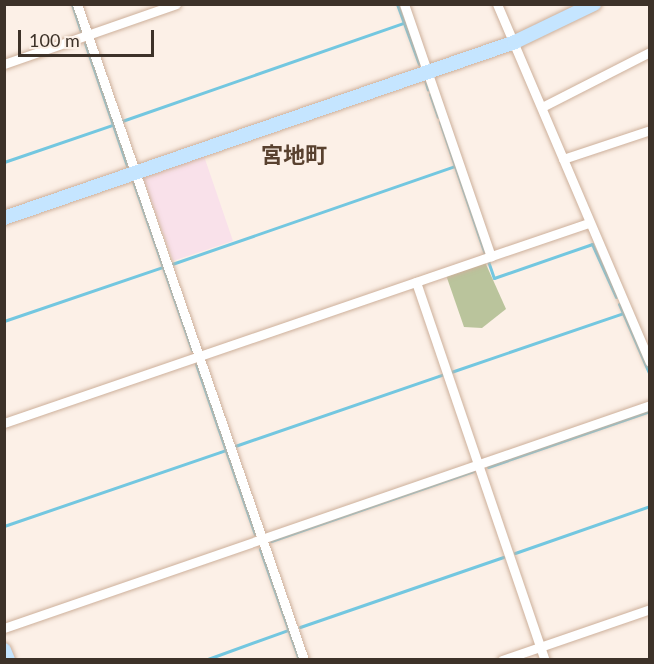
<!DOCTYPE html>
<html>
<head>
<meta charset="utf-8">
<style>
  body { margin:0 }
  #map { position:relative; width:654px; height:664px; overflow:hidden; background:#fcf0e7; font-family:Lato,"Noto Sans JP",sans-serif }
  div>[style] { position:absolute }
  .industrial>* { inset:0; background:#f9e1ea }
  .green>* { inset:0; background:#bac49c }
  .stream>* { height:3px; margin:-1.5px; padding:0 1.5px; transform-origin:1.5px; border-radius:1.5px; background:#73c7e0 }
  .roads { filter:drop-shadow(0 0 2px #cdb09b) drop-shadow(0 0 2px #cdb09b) }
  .street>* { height:9px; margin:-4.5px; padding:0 4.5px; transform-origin:4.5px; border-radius:4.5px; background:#fff }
  .secondary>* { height:14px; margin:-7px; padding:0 7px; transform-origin:7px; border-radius:7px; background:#c5e5ff }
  span { translate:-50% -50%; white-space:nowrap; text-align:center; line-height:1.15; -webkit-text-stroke:6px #fcf0e7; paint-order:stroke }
  .quarter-label { font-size:22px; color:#59412f; font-weight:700 }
  .frame { position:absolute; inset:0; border:6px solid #3d3229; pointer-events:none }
  .scale { position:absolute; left:18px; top:30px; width:136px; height:27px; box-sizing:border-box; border:3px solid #3d3229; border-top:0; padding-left:8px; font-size:18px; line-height:21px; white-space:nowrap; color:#3d3229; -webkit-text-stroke:4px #fcf0e7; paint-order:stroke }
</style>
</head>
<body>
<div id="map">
  <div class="industrial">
    <i style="clip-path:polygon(204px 156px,233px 241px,173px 261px,143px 178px)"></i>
  </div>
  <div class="green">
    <i style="clip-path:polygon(485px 262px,506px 309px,482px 328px,464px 327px,446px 275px)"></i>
  </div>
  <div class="stream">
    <i style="left:72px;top:4px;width:29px;rotate:72deg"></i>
    <i style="left:397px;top:4px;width:64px;rotate:69.9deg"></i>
    <i style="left:85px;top:43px;width:130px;rotate:71.1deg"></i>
    <i style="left:425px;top:80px;width:10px;rotate:73deg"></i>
    <i style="left:430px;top:94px;width:24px;rotate:71deg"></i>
    <i style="left:122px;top:121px;width:299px;rotate:-19.2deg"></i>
    <i style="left:440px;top:122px;width:139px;rotate:71.2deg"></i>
    <i style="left:4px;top:162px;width:114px;rotate:-18.9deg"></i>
    <i style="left:133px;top:181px;width:179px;rotate:70.8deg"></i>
    <i style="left:488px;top:261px;width:18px;rotate:71deg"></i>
    <i style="left:494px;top:278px;width:104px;rotate:-19.1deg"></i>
    <i style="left:592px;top:244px;width:58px;rotate:65.6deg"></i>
    <i style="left:172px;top:264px;width:299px;rotate:-19.1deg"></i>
    <i style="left:619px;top:304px;width:10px;rotate:66deg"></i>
    <i style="left:4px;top:321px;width:168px;rotate:-18.8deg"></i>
    <i style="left:196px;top:364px;width:180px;rotate:70.9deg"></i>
    <i style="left:451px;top:372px;width:182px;rotate:-18.9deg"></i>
    <i style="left:623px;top:313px;width:68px;rotate:66.5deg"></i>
    <i style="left:235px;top:446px;width:221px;rotate:-19deg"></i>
    <i style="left:488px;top:467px;width:171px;rotate:-19.1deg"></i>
    <i style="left:4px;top:526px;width:235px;rotate:-18.9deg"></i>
    <i style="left:271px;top:541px;width:214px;rotate:-19.1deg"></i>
    <i style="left:260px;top:549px;width:118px;rotate:70.6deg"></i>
    <i style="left:515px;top:553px;width:143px;rotate:-19.2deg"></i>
    <i style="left:300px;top:627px;width:215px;rotate:-19deg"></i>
    <i style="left:205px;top:660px;width:88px;rotate:-19.9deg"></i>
  </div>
  <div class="roads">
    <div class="street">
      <i style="left:77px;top:4px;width:694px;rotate:70.91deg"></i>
      <i style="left:404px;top:4px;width:267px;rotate:71deg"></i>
      <i style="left:497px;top:4px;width:389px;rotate:66.9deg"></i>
      <i style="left:4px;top:64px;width:182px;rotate:-19.2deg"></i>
      <i style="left:542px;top:107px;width:121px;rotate:-27deg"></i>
      <i style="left:563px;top:159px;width:92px;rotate:-18.4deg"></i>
      <i style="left:416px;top:282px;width:399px;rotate:71.2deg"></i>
      <i style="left:4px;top:423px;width:617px;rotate:-18.9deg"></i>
      <i style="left:4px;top:628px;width:683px;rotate:-19.04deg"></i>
      <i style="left:502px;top:660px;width:157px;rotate:-19deg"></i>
    </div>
    <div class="secondary">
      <i style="left:4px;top:218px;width:540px;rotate:-19deg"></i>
      <i style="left:515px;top:42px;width:88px;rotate:-25.7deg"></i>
      <i style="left:4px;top:650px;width:11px;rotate:68deg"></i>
    </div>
  </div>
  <div class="quarter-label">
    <span style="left:294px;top:155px">宮地町</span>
  </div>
  <div class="frame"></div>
  <div class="scale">100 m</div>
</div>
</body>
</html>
